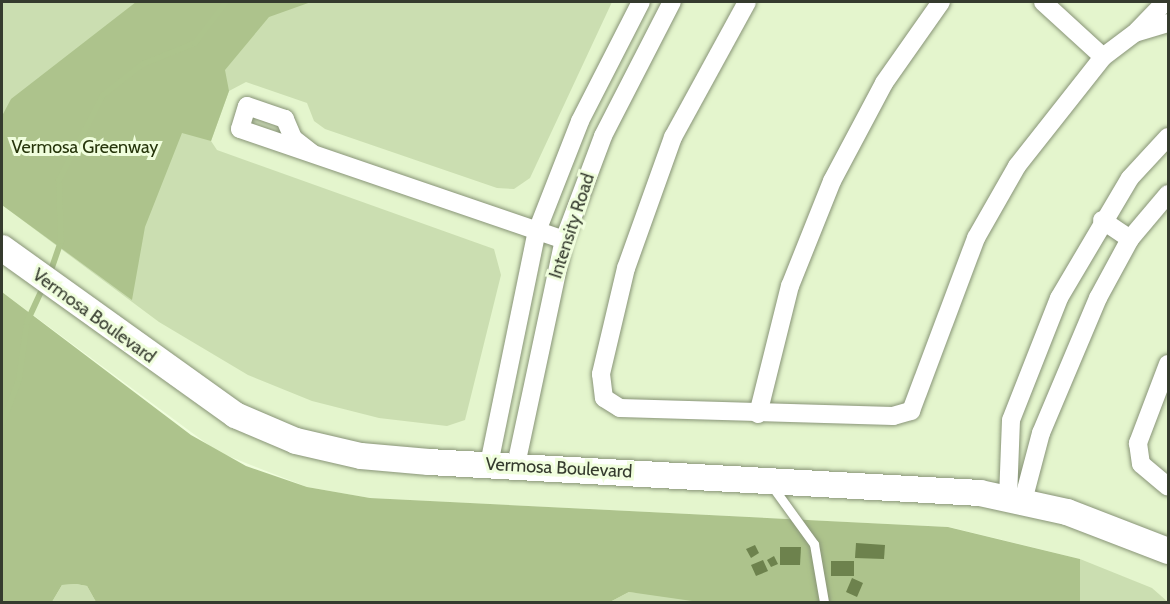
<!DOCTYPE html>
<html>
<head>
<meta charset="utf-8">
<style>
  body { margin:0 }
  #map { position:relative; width:1170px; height:604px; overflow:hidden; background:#f0fedd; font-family:Cabin,sans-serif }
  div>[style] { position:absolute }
  .built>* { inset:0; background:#e4f5cd }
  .green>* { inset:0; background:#cbdeb1 }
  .forest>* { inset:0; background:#adc38c }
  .stream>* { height:6px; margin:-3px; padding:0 3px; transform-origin:3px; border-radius:3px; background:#adc48c }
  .building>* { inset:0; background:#6d824d }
  .roads { filter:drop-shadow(0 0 2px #889477) drop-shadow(0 0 2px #889477) }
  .service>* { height:9px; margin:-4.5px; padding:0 4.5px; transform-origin:4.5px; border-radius:4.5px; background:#fff }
  .minor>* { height:18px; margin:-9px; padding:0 9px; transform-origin:9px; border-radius:9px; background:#fff }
  .secondary>* { height:26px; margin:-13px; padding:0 13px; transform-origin:13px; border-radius:13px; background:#fff }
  span { translate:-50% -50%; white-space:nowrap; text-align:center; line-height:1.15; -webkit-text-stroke:6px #f0fedd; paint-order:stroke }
  .park-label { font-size:18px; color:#26350b }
  .street-label { font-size:18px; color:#353b2e }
  .frame { position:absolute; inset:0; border:3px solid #353b2e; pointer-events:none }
</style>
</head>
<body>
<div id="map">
  <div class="built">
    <i style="clip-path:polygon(2px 2px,1168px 2px,1168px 602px,1080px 602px,1080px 559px,949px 527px,370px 498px,307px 487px,218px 452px,2px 292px)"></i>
  </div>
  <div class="green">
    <i style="clip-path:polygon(2px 2px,612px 2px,530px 178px,514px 189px,497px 188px,325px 129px,314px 121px,307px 103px,246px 82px,229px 91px,211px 141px,217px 150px,494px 249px,501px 275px,465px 420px,447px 426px,379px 418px,312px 401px,248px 375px,159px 322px,2px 205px)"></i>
    <i style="clip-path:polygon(1080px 559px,1152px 588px,1168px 602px,1080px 602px)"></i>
    <i style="clip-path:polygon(76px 584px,87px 586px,96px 602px,52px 602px,62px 585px)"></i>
    <i style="clip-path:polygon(629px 592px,689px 597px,699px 602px,610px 602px)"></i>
  </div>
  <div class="forest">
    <i style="clip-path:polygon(136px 2px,311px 2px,269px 17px,225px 70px,229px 91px,211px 141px,182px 133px,145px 227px,132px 300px,2px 205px,2px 116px,11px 99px)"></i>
    <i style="clip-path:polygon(2px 292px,191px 435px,246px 466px,307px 487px,370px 498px,948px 527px,1080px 559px,1080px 602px,699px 602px,629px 592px,610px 602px,96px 602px,87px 586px,76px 584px,62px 585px,52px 602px,2px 602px)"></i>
  </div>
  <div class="stream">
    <i style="left:49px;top:276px;width:37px;rotate:-71deg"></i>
    <i style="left:61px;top:241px;width:61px;rotate:-91.9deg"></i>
    <i style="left:59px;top:180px;width:96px;rotate:-62.6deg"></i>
    <i style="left:103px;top:95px;width:51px;rotate:-37.8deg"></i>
    <i style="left:143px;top:64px;width:56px;rotate:-22deg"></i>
    <i style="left:195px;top:43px;width:51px;rotate:-52.9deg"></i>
    <i style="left:2px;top:425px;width:49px;rotate:-69.7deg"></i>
    <i style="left:19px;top:379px;width:58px;rotate:-82deg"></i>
    <i style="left:27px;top:322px;width:41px;rotate:-65.3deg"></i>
    <i style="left:2px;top:540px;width:27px;rotate:90deg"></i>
  </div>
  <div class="building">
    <i style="clip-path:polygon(856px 543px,885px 545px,884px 559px,855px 558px)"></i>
    <i style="clip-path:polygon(755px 545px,759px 553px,751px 558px,746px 549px)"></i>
    <i style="clip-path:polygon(780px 547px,801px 547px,800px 565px,780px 565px)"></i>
    <i style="clip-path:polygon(774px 556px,778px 564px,771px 567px,767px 560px)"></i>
    <i style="clip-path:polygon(763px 560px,768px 571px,756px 576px,751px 565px)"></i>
    <i style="clip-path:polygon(831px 561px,854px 561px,854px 576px,831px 576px)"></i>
    <i style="clip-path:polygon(852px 578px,863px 583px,857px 597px,846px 592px)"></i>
  </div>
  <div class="roads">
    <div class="service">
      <i style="left:772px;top:486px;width:72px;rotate:54.1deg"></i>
      <i style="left:814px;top:544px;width:59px;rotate:80.2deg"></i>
    </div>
    <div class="minor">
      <i style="left:747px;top:2px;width:154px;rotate:118.7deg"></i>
      <i style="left:673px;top:137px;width:139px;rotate:109.7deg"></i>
      <i style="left:626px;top:268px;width:109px;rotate:103.3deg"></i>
      <i style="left:601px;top:374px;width:24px;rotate:83deg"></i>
      <i style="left:604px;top:398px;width:19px;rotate:32deg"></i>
      <i style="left:620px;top:408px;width:273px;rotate:1.7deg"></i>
      <i style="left:893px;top:416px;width:19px;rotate:-16deg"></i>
      <i style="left:911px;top:411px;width:185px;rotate:-69.4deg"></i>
      <i style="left:976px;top:238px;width:83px;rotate:-60.3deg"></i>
      <i style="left:1017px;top:166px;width:139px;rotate:-51.7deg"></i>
      <i style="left:1103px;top:57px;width:40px;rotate:-37deg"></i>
      <i style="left:1135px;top:33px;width:34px;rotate:-17deg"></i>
      <i style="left:1043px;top:2px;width:81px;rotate:42.5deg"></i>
      <i style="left:1137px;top:31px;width:40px;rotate:-46deg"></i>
      <i style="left:312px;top:153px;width:24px;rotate:-142deg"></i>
      <i style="left:293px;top:138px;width:21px;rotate:-113deg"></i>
      <i style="left:285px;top:119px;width:40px;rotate:-161.1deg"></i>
      <i style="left:247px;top:106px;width:24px;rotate:107deg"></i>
      <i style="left:240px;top:129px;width:342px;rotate:18.9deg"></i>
      <i style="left:1102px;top:220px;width:34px;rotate:34deg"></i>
      <i style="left:1168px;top:364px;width:85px;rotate:110.8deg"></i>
      <i style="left:1138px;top:443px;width:21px;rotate:82deg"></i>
      <i style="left:1141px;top:464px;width:35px;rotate:40deg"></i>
      <i style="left:758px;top:414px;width:132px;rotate:-76deg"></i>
      <i style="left:790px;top:286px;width:113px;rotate:-68.2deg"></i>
      <i style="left:832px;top:181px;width:111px;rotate:-62deg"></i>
      <i style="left:884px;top:83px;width:99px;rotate:-54.9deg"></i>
      <i style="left:489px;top:464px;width:238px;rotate:-78.4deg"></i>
      <i style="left:537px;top:231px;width:118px;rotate:-68.6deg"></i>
      <i style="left:580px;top:121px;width:134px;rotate:-62.9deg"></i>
      <i style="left:516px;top:465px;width:230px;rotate:-78deg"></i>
      <i style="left:564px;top:240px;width:111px;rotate:-69.4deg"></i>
      <i style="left:603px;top:136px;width:151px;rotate:-62.8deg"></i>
      <i style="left:1008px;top:498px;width:78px;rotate:-87.8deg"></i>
      <i style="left:1011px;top:420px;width:131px;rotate:-68.5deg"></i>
      <i style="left:1059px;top:298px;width:139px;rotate:-59.4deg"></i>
      <i style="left:1130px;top:178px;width:56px;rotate:-47.2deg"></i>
      <i style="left:1023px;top:501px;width:70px;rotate:-75.2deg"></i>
      <i style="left:1041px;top:433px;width:147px;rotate:-67.1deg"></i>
      <i style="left:1098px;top:298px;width:67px;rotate:-61.5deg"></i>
      <i style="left:1130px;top:239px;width:59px;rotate:-49.8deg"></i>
    </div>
    <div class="secondary">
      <i style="left:2px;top:248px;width:287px;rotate:35.6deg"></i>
      <i style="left:235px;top:415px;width:66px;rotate:23.1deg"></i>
      <i style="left:296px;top:441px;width:67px;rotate:13deg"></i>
      <i style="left:361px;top:456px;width:68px;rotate:5deg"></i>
      <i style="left:429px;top:462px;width:552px;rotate:3.22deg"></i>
      <i style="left:980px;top:493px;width:89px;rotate:12.3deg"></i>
      <i style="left:1067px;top:512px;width:108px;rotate:21.1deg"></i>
    </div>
  </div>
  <div class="park-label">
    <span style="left:85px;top:147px">Vermosa Greenway</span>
  </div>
  <div class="street-label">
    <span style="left:572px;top:226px;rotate:-72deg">Intensity Road</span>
    <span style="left:94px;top:316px;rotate:36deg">Vermosa Boulevard</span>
    <span style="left:559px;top:468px;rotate:3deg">Vermosa Boulevard</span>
  </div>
  <div class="frame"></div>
</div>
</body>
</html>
